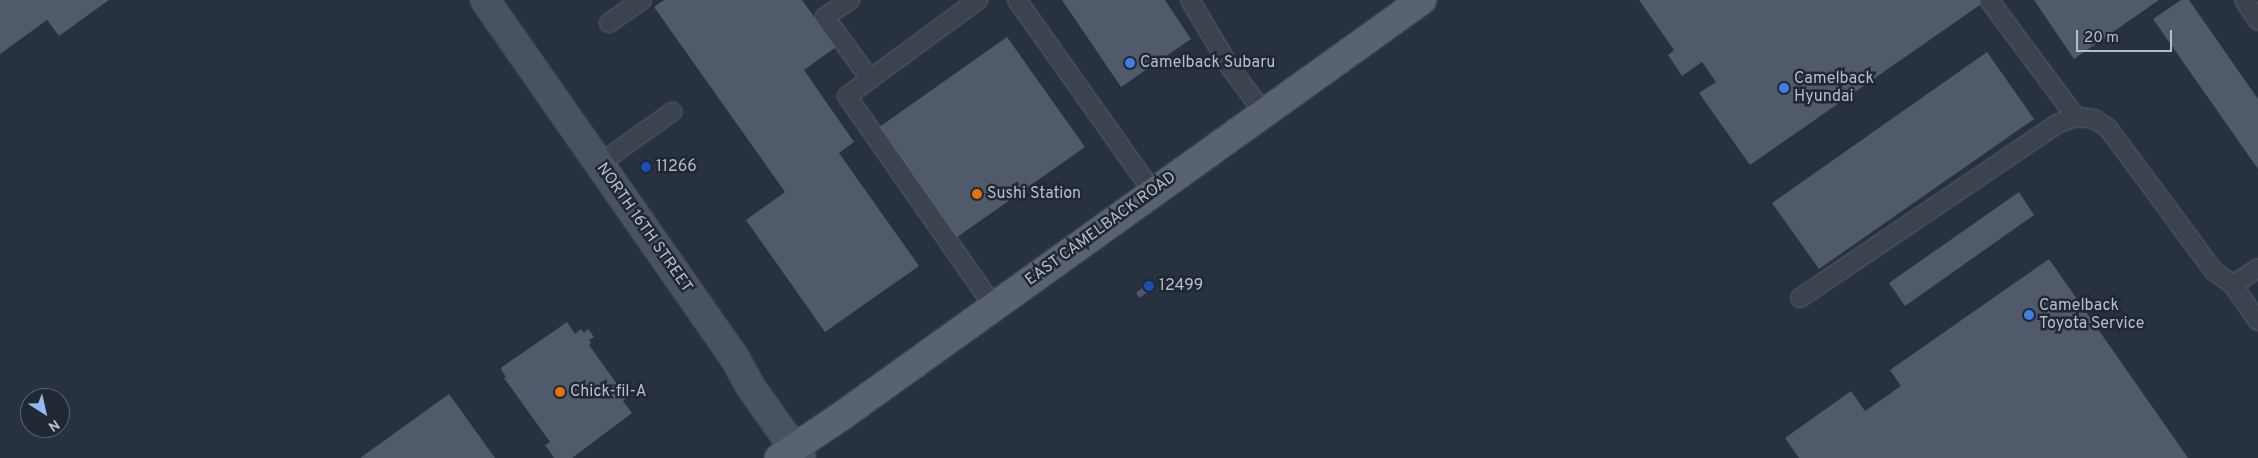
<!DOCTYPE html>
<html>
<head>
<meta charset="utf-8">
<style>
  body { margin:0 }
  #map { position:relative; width:2258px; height:458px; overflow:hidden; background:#27313f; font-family:Overpass,sans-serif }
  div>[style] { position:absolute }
  .building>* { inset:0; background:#505a6a }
  .roads { filter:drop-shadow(0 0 1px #59616c) drop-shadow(0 0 1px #59616c) }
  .service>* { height:18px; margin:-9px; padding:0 9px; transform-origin:9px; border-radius:9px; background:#3b434f }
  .secondary>* { height:28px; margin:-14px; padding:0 14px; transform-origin:14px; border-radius:14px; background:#495262 }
  .primary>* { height:28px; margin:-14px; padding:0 14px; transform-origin:14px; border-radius:14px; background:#59626f }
  .dots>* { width:14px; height:14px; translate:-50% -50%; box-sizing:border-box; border:2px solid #202834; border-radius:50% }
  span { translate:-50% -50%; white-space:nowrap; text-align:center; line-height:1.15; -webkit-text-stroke:5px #202834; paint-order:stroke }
  .poi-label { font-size:16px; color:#b7bec9 }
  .left { translate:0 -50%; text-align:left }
  .street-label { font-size:16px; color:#b7bec9 }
  .north { position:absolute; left:20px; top:388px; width:50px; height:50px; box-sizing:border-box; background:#202834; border:1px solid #5c6470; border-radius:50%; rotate:145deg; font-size:14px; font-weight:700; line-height:20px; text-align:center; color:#b7bec9 }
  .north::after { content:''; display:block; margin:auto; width:18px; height:22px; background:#94b7f2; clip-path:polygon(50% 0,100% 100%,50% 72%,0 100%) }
  .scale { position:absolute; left:2076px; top:30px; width:96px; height:22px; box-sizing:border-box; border:2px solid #b7bec9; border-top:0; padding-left:6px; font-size:15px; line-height:18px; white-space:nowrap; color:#b7bec9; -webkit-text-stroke:4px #202834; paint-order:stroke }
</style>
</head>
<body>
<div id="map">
  <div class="building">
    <i style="clip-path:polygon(0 0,109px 0,59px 36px,47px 20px,0 54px)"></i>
    <i style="clip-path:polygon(664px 0,802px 0,836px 47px,804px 70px,854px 142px,839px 153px,919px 266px,825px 332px,746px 220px,785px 192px,654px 7px)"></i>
    <i style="clip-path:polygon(1062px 0,1165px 0,1191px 39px,1121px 87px)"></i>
    <i style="clip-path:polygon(1639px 0,1987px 0,1750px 165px,1699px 93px,1716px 82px,1702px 62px,1682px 76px,1668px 55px,1674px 50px)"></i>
    <i style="clip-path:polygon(2034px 0,2159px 0,2074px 59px)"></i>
    <i style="clip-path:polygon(2181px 0,2189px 0,2258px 99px,2258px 169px,2153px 19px)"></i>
    <i style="clip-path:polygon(1007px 37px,1085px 147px,953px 240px,875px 130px)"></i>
    <i style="clip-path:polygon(1987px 52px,2034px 119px,1819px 269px,1772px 203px)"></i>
    <i style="clip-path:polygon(2019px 192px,2034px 215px,1905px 306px,1889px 283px)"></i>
    <i style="clip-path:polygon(2049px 259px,2188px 458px,1799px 458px,1785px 438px,1851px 391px,1865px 411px,1901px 386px,1890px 370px)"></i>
    <i style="clip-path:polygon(1151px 281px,1155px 287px,1139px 298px,1136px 293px)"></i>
    <i style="clip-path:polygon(567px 322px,575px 334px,581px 329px,584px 333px,588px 329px,594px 337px,589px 340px,591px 343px,589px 345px,627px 398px,623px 401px,632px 413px,572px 458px,554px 458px,545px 445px,550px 442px,504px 378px,506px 377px,501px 370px,502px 367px)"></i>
    <i style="clip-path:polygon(449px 394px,495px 458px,360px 458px)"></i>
  </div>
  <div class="roads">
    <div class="service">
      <i style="left:850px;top:0;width:30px;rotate:146deg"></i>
      <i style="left:825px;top:17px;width:77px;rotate:54deg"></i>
      <i style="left:978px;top:0;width:162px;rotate:143.8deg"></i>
      <i style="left:847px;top:96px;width:257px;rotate:55.1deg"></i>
      <i style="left:1017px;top:0;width:235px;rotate:54.7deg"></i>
      <i style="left:1190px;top:0;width:78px;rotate:59.2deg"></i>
      <i style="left:1230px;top:67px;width:56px;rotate:53.7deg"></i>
      <i style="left:1989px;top:0;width:146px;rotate:53.4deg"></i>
      <i style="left:2244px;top:0;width:25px;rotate:56deg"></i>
      <i style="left:609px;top:23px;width:40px;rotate:-34.9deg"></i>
      <i style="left:599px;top:164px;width:90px;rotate:-35.5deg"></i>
      <i style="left:2233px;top:285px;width:30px;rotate:-34deg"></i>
      <i style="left:1800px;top:298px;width:310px;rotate:-34.1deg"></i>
      <i style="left:2057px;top:124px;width:20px;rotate:-20deg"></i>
      <i style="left:2076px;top:117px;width:18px;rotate:6deg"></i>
      <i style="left:2094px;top:119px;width:17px;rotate:33deg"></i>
      <i style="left:2108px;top:128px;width:178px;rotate:53.5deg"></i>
      <i style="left:2214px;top:271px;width:24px;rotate:36deg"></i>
      <i style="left:2233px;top:285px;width:44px;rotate:55.2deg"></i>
    </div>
    <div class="secondary">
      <i style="left:485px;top:0;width:433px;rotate:55.1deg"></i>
      <i style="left:733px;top:355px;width:35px;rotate:61deg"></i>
      <i style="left:750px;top:386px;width:88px;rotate:54.7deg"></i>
    </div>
    <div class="primary">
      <i style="left:779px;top:458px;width:77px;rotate:-33.9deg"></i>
      <i style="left:843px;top:415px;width:712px;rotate:-35.63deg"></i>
    </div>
  </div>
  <div class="dots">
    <i style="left:1130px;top:63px;background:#3f7fe0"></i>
    <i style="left:1784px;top:88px;background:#3f7fe0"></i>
    <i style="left:646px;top:167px;background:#1a4fb4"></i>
    <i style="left:977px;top:194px;background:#e8710a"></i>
    <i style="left:1149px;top:286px;background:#1a4fb4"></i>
    <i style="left:2029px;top:315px;background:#3f7fe0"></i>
    <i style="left:560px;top:392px;background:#e8710a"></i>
  </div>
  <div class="poi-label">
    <span class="left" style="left:1140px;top:63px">Camelback Subaru</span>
    <span class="left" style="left:1794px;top:88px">Camelback<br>Hyundai</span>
    <span class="left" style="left:656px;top:167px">11266</span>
    <span class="left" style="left:987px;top:194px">Sushi Station</span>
    <span class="left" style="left:1159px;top:286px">12499</span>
    <span class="left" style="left:2039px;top:315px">Camelback<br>Toyota Service</span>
    <span class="left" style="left:570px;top:392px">Chick-fil-A</span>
  </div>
  <div class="street-label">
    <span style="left:644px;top:228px;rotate:55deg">NORTH 16TH STREET</span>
    <span style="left:1101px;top:229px;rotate:-36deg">EAST CAMELBACK ROAD</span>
  </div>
  <div class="north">N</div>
  <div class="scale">20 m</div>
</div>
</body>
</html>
